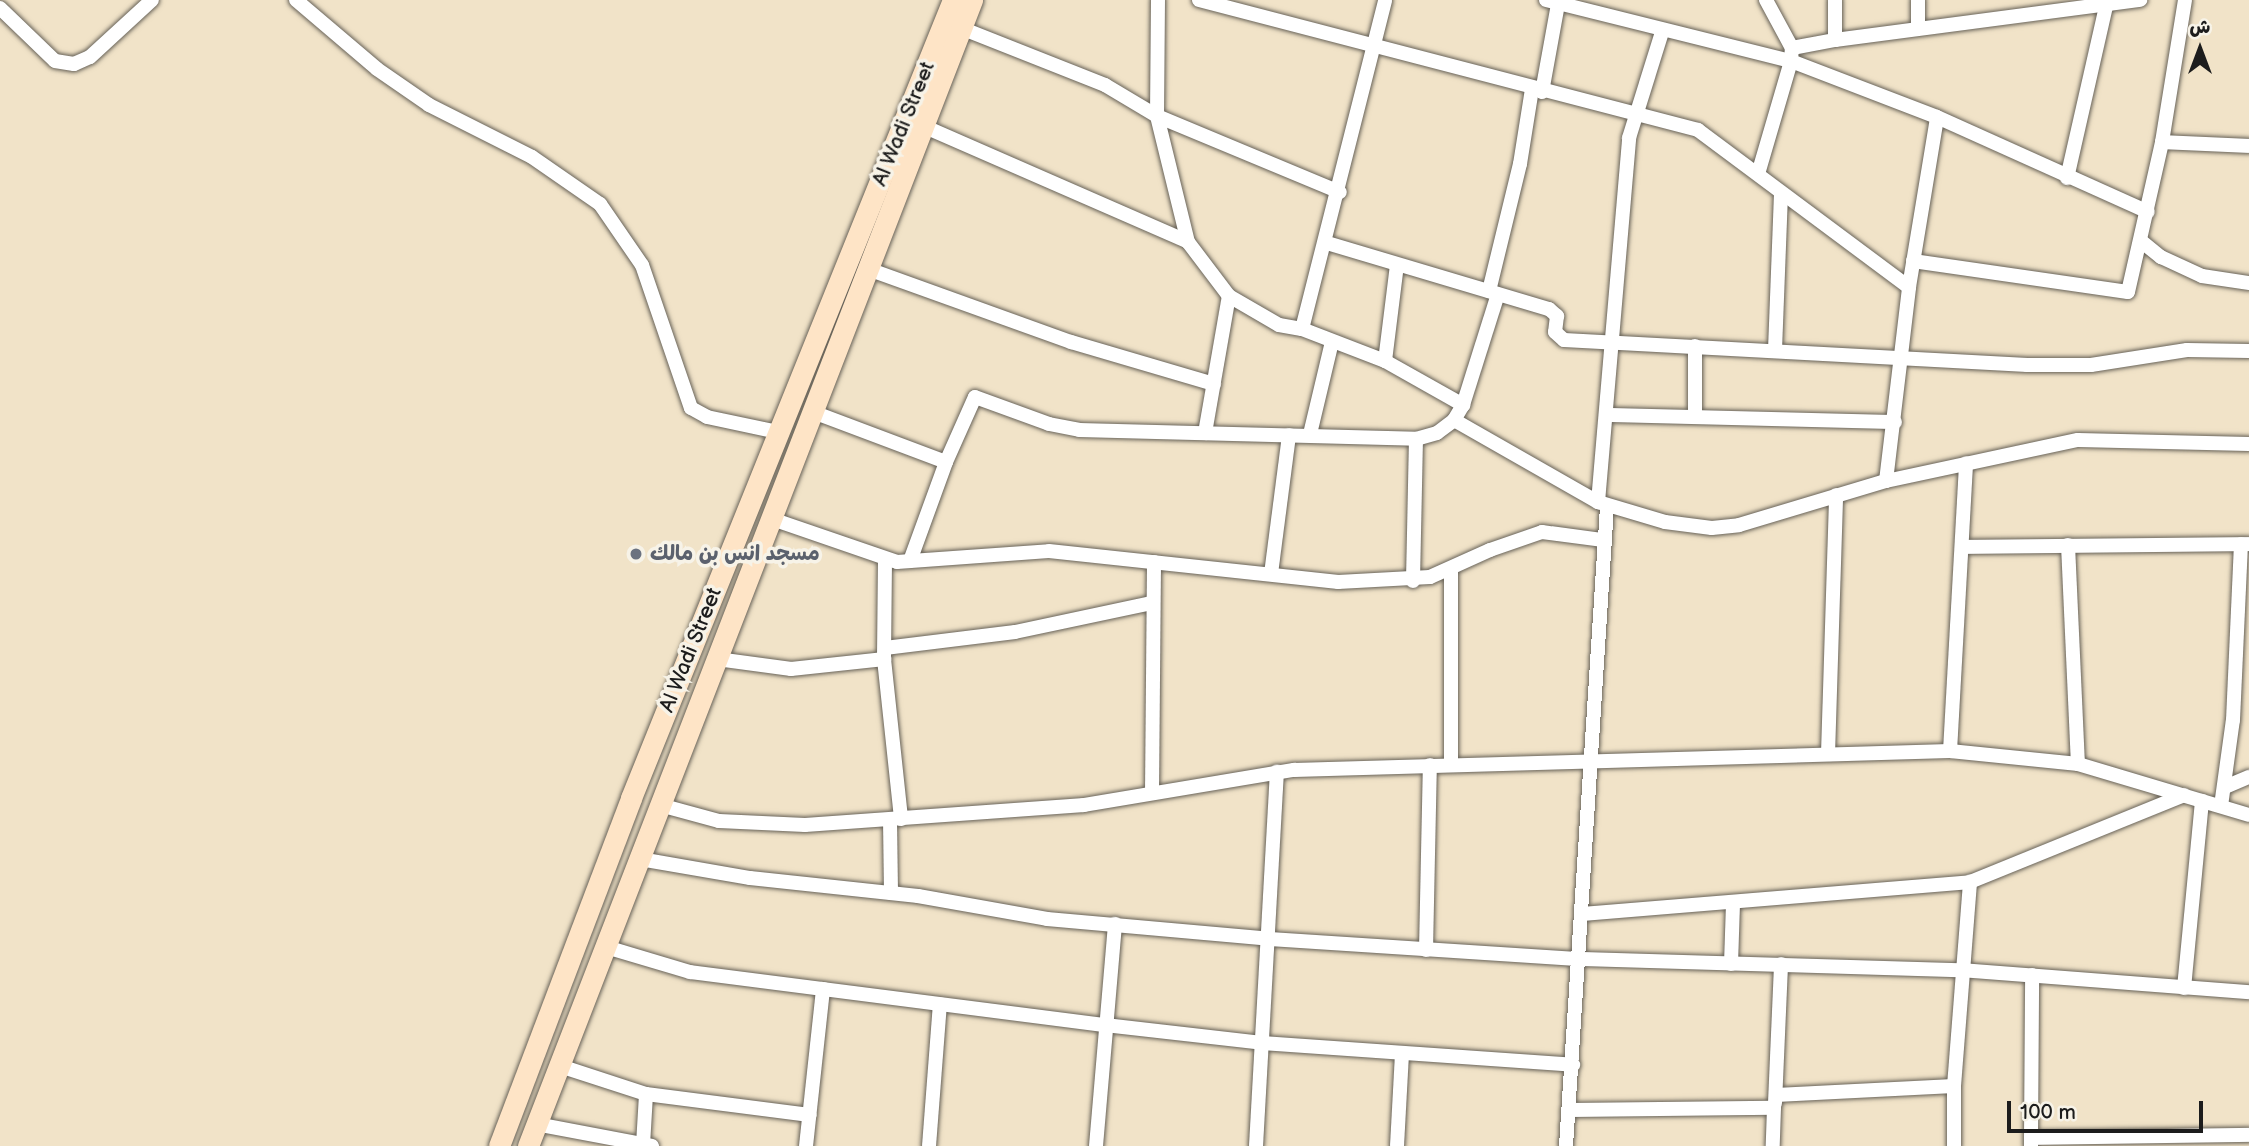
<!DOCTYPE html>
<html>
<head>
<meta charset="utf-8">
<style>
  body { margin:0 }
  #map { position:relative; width:2249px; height:1146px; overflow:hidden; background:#f1e3c8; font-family:"Balsamiq Sans","Playpen Sans Arabic",sans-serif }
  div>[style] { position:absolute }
  .roads { filter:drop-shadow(0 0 2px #676258) drop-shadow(0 0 2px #676258) }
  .street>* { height:14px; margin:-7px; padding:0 7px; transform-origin:7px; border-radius:7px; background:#fff }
  .secondary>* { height:21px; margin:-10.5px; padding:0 10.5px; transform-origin:10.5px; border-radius:10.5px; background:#fee4c6 }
  .dots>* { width:19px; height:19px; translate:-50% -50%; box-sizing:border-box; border:4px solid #f7f3e8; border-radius:50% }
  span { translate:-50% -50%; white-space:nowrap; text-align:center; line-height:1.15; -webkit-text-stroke:7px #f7f3e8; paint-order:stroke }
  .street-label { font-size:21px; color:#1c1c1c }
  .worship-label { font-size:21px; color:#5b616d; font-weight:700 }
  .left { translate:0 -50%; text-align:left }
  .north { position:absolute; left:2165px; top:14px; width:70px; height:70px; -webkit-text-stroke:5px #f7f3e8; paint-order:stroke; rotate:0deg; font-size:19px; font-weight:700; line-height:28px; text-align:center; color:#1c1c1c }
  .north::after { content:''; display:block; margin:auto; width:24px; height:32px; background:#1c1c1c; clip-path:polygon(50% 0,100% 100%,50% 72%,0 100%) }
  .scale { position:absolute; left:2007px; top:1101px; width:196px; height:32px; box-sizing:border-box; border:4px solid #1c1c1c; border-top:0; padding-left:9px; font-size:21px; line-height:24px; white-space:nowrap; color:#1c1c1c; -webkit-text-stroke:5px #f7f3e8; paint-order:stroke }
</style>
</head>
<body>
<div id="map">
  <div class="roads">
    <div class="street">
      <i style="left:296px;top:0;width:106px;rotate:40.4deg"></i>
      <i style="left:377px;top:69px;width:63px;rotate:34.7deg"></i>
      <i style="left:429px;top:105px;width:115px;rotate:26.8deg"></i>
      <i style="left:532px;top:157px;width:83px;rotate:34.7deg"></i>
      <i style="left:600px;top:204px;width:74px;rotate:55.5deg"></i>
      <i style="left:642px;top:265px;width:151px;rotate:71.1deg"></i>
      <i style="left:691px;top:408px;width:18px;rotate:29deg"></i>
      <i style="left:707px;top:417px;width:73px;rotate:11.9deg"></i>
      <i style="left:1158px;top:0;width:116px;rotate:90.5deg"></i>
      <i style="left:1157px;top:116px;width:130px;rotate:76.2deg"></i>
      <i style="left:1199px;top:0;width:516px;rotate:14.6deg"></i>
      <i style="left:1698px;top:130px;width:263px;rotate:36.7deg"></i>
      <i style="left:1546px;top:0;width:252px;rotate:14deg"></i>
      <i style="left:1791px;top:61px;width:13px;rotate:-86deg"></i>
      <i style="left:1792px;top:48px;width:44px;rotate:-10.5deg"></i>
      <i style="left:1835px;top:40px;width:308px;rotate:-7.5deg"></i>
      <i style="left:1766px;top:0;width:55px;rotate:61.6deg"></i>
      <i style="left:1918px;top:0;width:27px;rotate:90deg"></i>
      <i style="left:0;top:8px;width:76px;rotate:43.9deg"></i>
      <i style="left:55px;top:61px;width:19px;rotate:9deg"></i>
      <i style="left:74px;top:64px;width:17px;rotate:-24deg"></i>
      <i style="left:90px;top:57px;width:84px;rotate:-42.6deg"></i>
      <i style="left:961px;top:28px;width:155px;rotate:21.6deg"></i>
      <i style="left:1105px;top:85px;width:61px;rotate:30.8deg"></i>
      <i style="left:1157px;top:116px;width:198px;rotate:22.6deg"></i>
      <i style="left:1835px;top:40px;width:40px;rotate:-90deg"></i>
      <i style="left:1542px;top:92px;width:89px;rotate:-79.7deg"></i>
      <i style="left:923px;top:126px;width:289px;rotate:23.6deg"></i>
      <i style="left:1188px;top:242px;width:68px;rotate:52.8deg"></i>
      <i style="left:1229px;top:296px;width:58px;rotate:30.1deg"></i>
      <i style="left:1279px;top:325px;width:23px;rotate:10deg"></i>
      <i style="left:1302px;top:329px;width:89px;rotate:21.1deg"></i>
      <i style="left:1385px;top:361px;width:90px;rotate:29.4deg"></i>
      <i style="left:1463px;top:405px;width:17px;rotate:121deg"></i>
      <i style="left:1454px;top:420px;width:166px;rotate:29.7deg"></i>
      <i style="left:1598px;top:502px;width:70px;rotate:16.6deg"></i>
      <i style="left:1665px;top:522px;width:47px;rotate:7.3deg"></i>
      <i style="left:1712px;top:528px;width:27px;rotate:-6deg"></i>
      <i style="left:1739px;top:525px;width:153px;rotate:-16.7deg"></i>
      <i style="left:1886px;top:481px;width:196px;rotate:-12.1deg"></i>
      <i style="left:2078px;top:440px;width:171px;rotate:1.3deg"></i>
      <i style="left:2162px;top:142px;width:87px;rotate:2.6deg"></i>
      <i style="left:1758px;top:174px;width:118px;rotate:-73.7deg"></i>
      <i style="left:1791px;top:61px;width:156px;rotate:21deg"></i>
      <i style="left:1937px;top:117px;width:231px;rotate:24.2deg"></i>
      <i style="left:2067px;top:178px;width:175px;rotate:-77.2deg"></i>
      <i style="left:2141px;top:241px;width:26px;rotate:39deg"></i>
      <i style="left:2161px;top:257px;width:45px;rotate:24.9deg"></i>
      <i style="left:2202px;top:276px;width:48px;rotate:8.5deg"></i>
      <i style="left:1327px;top:243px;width:232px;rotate:16.6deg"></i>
      <i style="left:1549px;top:309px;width:11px;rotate:41deg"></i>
      <i style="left:1557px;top:316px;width:16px;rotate:97deg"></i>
      <i style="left:1555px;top:332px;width:12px;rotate:42deg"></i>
      <i style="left:1564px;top:340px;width:464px;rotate:3.1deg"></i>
      <i style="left:2027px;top:365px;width:64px"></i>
      <i style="left:2091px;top:365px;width:97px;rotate:-8.9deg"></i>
      <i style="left:2187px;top:350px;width:62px;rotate:0.9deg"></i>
      <i style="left:1913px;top:261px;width:217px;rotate:8.2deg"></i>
      <i style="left:2128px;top:292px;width:154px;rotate:-77.2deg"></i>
      <i style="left:2162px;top:142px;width:144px;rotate:-80.8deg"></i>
      <i style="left:868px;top:269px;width:216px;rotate:19.8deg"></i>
      <i style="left:1071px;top:342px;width:149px;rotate:16.4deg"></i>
      <i style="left:1489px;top:291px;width:131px;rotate:-76.3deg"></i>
      <i style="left:1520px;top:164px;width:76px;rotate:-80.9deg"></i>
      <i style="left:1302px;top:329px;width:339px;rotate:-75.8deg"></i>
      <i style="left:1695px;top:346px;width:68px;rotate:90deg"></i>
      <i style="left:1775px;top:350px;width:156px;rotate:-87.8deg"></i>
      <i style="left:1385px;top:361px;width:97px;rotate:-82.9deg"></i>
      <i style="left:1463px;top:405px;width:116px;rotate:-72.5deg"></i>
      <i style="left:813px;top:412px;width:142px;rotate:20.6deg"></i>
      <i style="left:1608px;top:415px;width:287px;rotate:1.4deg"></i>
      <i style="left:1205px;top:433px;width:139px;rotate:-80.1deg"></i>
      <i style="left:1310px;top:434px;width:95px;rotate:-76.6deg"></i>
      <i style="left:1886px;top:481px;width:195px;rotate:-83.2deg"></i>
      <i style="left:1909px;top:287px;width:172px;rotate:-80.6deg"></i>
      <i style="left:1598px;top:502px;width:365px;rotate:-85.1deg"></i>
      <i style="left:1629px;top:138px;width:111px;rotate:-72.7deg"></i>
      <i style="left:772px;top:519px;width:132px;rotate:19deg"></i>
      <i style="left:897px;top:562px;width:152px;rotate:-4.1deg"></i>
      <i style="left:1049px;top:551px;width:291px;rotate:6.1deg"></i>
      <i style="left:1338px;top:582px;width:92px;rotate:-3.1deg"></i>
      <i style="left:1430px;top:577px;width:66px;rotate:-24.2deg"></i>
      <i style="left:1490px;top:550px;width:55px;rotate:-19.1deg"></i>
      <i style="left:1542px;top:532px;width:62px;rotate:7.5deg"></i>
      <i style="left:2068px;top:545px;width:219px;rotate:87.4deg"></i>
      <i style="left:1962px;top:547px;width:287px;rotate:-0.6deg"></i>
      <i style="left:885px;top:561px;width:98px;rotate:90.6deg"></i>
      <i style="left:884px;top:659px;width:161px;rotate:83.9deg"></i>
      <i style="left:910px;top:561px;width:105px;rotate:-70deg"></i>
      <i style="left:946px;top:462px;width:71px;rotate:-66deg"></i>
      <i style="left:975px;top:397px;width:79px;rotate:20deg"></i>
      <i style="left:1049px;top:424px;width:31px;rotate:11deg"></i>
      <i style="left:1079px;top:430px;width:337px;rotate:1.5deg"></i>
      <i style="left:1416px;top:439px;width:22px;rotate:-16deg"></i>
      <i style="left:1437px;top:433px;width:21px;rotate:-37deg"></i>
      <i style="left:1271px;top:574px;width:140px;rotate:-82.6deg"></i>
      <i style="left:1413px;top:581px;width:142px;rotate:-88.8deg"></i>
      <i style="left:885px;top:648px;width:131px;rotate:-7deg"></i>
      <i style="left:1015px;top:632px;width:139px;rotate:-12deg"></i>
      <i style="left:717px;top:659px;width:75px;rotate:7.7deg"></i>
      <i style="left:791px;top:669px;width:94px;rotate:-6.1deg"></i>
      <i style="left:1950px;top:751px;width:288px;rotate:-86.8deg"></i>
      <i style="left:1828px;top:754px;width:259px;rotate:-88.2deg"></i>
      <i style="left:1451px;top:763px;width:194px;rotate:-90deg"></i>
      <i style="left:2225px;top:787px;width:26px;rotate:-23deg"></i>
      <i style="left:1152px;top:793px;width:231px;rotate:-89.5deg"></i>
      <i style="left:660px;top:805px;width:61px;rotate:15.2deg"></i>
      <i style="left:719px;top:821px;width:86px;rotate:2.7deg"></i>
      <i style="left:805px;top:825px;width:280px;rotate:-4.1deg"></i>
      <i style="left:1084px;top:805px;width:213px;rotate:-9.5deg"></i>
      <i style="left:1294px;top:770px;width:656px;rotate:-1.66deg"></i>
      <i style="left:1950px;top:751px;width:129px;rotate:5.8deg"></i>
      <i style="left:2078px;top:764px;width:178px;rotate:16.6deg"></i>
      <i style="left:2221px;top:806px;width:87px;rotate:-82.1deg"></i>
      <i style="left:2233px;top:720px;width:176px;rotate:-87.4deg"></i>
      <i style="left:890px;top:820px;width:73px;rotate:89.2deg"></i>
      <i style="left:640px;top:859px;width:112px;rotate:9.8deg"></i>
      <i style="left:750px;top:878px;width:169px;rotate:6.1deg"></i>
      <i style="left:918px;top:896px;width:131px;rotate:10.1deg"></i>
      <i style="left:1047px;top:919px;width:223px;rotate:5.1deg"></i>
      <i style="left:1269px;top:939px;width:313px;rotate:3.7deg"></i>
      <i style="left:1581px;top:959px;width:380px;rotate:1.7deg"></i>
      <i style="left:1961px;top:970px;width:289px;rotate:4.4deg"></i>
      <i style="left:1583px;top:914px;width:388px;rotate:-4.7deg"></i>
      <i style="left:1970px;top:882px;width:231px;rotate:-22.1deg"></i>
      <i style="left:606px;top:947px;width:88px;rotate:16.6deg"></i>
      <i style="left:690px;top:972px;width:418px;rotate:7.3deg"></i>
      <i style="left:1105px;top:1025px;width:158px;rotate:6.5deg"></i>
      <i style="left:1262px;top:1043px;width:312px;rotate:4deg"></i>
      <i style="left:1426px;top:950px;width:185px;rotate:-88.8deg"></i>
      <i style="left:1731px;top:964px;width:60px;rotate:-88.1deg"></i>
      <i style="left:2184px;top:988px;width:188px;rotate:-84.5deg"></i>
      <i style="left:560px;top:1066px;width:90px;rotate:18deg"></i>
      <i style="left:646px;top:1094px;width:165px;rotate:7.3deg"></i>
      <i style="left:1776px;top:1095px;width:178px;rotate:-2.9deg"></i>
      <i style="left:1775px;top:1103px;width:139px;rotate:-87.5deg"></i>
      <i style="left:1570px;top:1110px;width:204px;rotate:-0.6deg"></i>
      <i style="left:1774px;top:1108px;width:38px;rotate:92deg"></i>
      <i style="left:536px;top:1124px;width:118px;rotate:10.7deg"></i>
      <i style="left:2031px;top:1138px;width:163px;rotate:-89.6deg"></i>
      <i style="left:643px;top:1145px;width:51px;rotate:-86.6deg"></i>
      <i style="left:806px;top:1146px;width:158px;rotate:-83.8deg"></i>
      <i style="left:929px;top:1146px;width:142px;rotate:-85.6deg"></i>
      <i style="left:1096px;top:1146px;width:223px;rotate:-85.1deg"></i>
      <i style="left:1256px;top:1146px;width:375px;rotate:-86.8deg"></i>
      <i style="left:1397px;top:1146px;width:92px;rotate:-86.9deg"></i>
      <i style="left:1566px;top:1146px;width:641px;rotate:-86.33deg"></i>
      <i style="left:1954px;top:1146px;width:60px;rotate:-90deg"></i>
      <i style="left:1954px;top:1086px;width:205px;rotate:-85.5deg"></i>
      <i style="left:2031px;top:1146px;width:8px;rotate:-90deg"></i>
      <i style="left:2031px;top:1138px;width:218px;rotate:-0.8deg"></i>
    </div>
    <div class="secondary">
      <i style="left:499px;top:1146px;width:372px;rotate:-69.2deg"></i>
      <i style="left:631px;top:798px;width:861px;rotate:-68.03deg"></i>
      <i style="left:528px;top:1146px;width:1229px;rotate:-68.82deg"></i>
    </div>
  </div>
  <div class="dots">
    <i style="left:636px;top:554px;background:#6b7280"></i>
  </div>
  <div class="street-label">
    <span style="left:904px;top:124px;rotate:-68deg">Al Wadi Street</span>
    <span style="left:691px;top:650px;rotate:-68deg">Al Wadi Street</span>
  </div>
  <div class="worship-label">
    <span class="left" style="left:650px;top:554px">مسجد انس بن مالك</span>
  </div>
  <div class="north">ش</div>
  <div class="scale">100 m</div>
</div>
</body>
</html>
